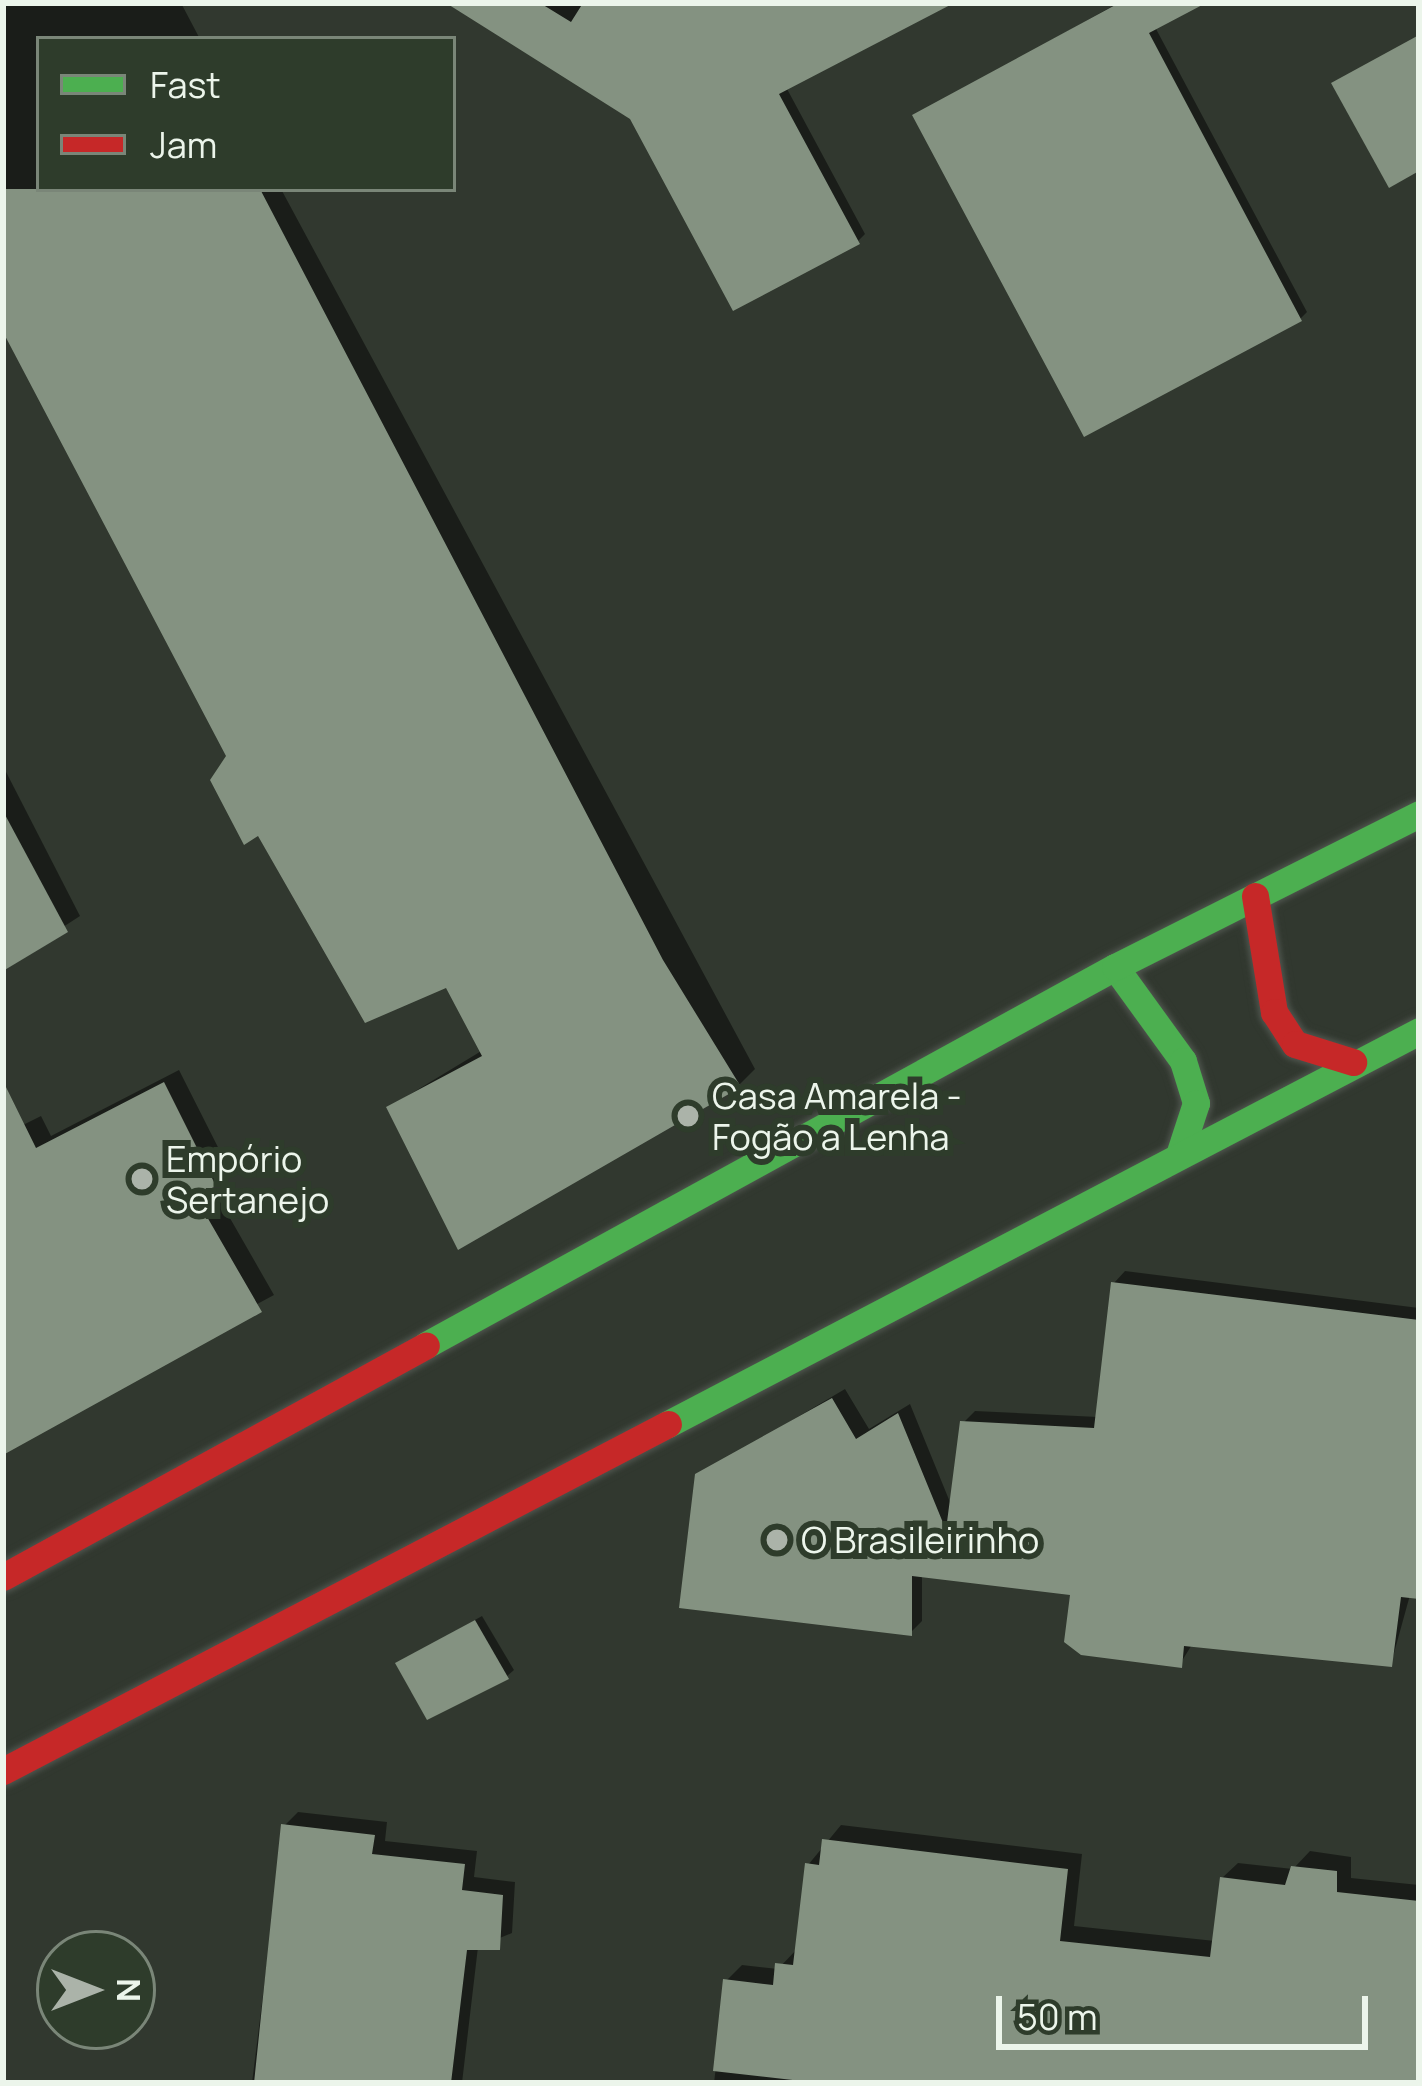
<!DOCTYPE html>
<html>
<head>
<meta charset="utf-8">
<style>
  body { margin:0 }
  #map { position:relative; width:1422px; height:2086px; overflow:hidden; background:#31382f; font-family:Manrope,sans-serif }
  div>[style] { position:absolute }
  .shadow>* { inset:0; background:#0007 }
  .building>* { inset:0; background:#849281 }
  .roads { filter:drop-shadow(0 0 3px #50564f) drop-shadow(0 0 3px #50564f) }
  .fast>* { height:27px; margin:-13.5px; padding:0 13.5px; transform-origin:13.5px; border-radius:13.5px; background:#4caf50 }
  .jam>* { height:27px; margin:-13.5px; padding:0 13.5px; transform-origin:13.5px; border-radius:13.5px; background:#c62828 }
  .dots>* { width:33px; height:33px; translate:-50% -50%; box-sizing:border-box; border:6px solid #2e3c2b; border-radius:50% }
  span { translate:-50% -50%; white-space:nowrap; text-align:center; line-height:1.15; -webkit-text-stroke:12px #2e3c2b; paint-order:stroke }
  .poi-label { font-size:36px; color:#ecf5eb }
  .left { translate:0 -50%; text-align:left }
  .frame { position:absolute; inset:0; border:6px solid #ecf5eb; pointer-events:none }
  .legend { position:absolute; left:36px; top:36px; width:420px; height:156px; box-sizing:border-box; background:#2e3c2b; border:3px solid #7a8678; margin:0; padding:15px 21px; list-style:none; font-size:36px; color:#ecf5eb }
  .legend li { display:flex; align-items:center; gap:24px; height:60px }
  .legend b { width:60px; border:3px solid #7a8678 }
  .north { position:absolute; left:36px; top:1930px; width:120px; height:120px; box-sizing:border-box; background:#2e3c2b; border:3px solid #7a8678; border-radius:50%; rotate:90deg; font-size:33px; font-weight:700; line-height:48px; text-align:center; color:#ecf5eb }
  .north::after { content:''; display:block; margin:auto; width:42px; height:54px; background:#abb3a9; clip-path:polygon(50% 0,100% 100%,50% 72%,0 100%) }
  .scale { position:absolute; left:996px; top:1996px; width:372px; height:54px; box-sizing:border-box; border:6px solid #ecf5eb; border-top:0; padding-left:15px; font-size:36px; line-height:42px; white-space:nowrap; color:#ecf5eb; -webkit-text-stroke:9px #2e3c2b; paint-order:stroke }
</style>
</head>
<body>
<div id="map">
  <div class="shadow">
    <i style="clip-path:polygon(3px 3px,181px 3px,200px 39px,39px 39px,39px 189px,281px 189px,755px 1069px,739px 1085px,389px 1107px,483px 1050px,448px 984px,229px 757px,3px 326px)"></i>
    <i style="clip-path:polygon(452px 3px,946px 3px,786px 87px,865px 234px,858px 241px)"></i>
    <i style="clip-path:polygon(1118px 3px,1200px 3px,1155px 27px,1307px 312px,1300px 319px,916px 116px)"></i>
    <i style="clip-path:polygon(3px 766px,80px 916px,3px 966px)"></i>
    <i style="clip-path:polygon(179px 1070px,229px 1169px,211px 1185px,274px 1295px,3px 1439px,3px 1118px,11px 1131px,41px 1116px,51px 1136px)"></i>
    <i style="clip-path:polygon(1125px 1271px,1419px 1308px,1419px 1596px,1410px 1595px,1391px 1664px,1193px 1643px,1180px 1664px,1074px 1593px,922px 1574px,922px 1621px,910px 1633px,698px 1476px,845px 1389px,869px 1429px,910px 1404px,952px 1507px,963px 1423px,975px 1411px,1098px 1417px,1114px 1283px)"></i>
    <i style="clip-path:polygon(482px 1616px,514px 1670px,507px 1676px,399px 1663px)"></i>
    <i style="clip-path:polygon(298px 1812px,387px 1822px,385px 1841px,477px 1851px,474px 1877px,515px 1882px,512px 1933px,478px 1947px,462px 2083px,252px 2083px,284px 1826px)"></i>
    <i style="clip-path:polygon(841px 1825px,1082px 1854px,1074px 1926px,1215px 1941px,1222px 1878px,1238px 1863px,1293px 1869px,1310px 1851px,1351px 1857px,1351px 1878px,1419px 1885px,1419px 2083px,714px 2083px,726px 1981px,742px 1965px,778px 1969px,797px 1949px,808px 1865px)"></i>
  </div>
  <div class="building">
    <i style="clip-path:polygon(446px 3px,540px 3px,571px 22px,583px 3px,954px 3px,779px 94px,860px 244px,733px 311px,630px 119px)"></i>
    <i style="clip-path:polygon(1119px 3px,1206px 3px,1149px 33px,1302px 321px,1084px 437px,912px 115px)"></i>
    <i style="clip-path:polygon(1419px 35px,1419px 171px,1389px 188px,1331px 83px)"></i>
    <i style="clip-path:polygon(3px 189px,260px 189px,663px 960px,741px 1087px,458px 1250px,386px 1107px,482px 1056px,446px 988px,365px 1023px,258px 836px,244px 845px,210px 780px,226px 756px,3px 332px)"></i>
    <i style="clip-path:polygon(3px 811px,68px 932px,3px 971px)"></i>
    <i style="clip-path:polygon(3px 1081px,36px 1148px,164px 1082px,216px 1186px,195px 1196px,262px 1312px,3px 1455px)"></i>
    <i style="clip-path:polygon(1111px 1282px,1419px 1320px,1419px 1599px,1401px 1597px,1392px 1667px,1184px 1646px,1182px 1668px,1081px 1655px,1064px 1642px,1070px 1595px,912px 1576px,912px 1636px,679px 1608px,695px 1474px,832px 1398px,856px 1439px,898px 1413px,946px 1530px,960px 1421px,1094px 1428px)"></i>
    <i style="clip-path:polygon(475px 1620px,509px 1679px,427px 1720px,395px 1663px)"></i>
    <i style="clip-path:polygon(281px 1824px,375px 1835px,372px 1854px,465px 1864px,462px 1890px,503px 1895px,500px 1950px,467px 1950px,451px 2083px,254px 2083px)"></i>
    <i style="clip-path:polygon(822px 1839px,1068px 1869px,1060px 1941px,1210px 1957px,1220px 1877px,1285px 1885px,1291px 1866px,1337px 1871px,1337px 1892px,1419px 1901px,1419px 2083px,819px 2083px,713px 2071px,723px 1979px,773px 1985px,775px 1963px,793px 1965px,805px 1863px,819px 1865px)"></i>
  </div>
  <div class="roads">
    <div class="fast">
      <i style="left:1115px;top:967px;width:116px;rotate:54.1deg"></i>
      <i style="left:1183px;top:1061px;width:44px;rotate:72.8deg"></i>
      <i style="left:1196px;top:1103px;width:55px;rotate:108.1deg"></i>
      <i style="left:426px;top:1345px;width:786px;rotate:-28.75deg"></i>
      <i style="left:1115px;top:967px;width:340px;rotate:-26.7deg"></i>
      <i style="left:668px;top:1424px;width:848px;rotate:-27.62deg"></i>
    </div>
    <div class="jam">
      <i style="left:1255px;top:896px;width:118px;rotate:80.7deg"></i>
      <i style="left:1274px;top:1012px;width:38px;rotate:57deg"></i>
      <i style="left:1295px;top:1044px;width:61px;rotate:17.2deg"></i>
      <i style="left:3px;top:1577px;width:482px;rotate:-28.7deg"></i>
      <i style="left:3px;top:1771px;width:750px;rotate:-27.56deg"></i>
    </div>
  </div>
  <div class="dots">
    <i style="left:688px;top:1116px;background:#abb3a9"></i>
    <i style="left:142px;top:1179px;background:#abb3a9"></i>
    <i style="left:777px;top:1540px;background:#abb3a9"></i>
  </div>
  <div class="poi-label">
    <span class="left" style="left:712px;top:1116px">Casa Amarela -<br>Fogão a Lenha</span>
    <span class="left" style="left:166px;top:1179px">Empório<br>Sertanejo</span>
    <span class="left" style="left:801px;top:1540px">O Brasileirinho</span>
  </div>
  <div class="frame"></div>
  <ul class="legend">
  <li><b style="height:15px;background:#4caf50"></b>Fast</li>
  <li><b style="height:15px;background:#c62828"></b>Jam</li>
  </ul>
  <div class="north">N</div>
  <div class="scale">50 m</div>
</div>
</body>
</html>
